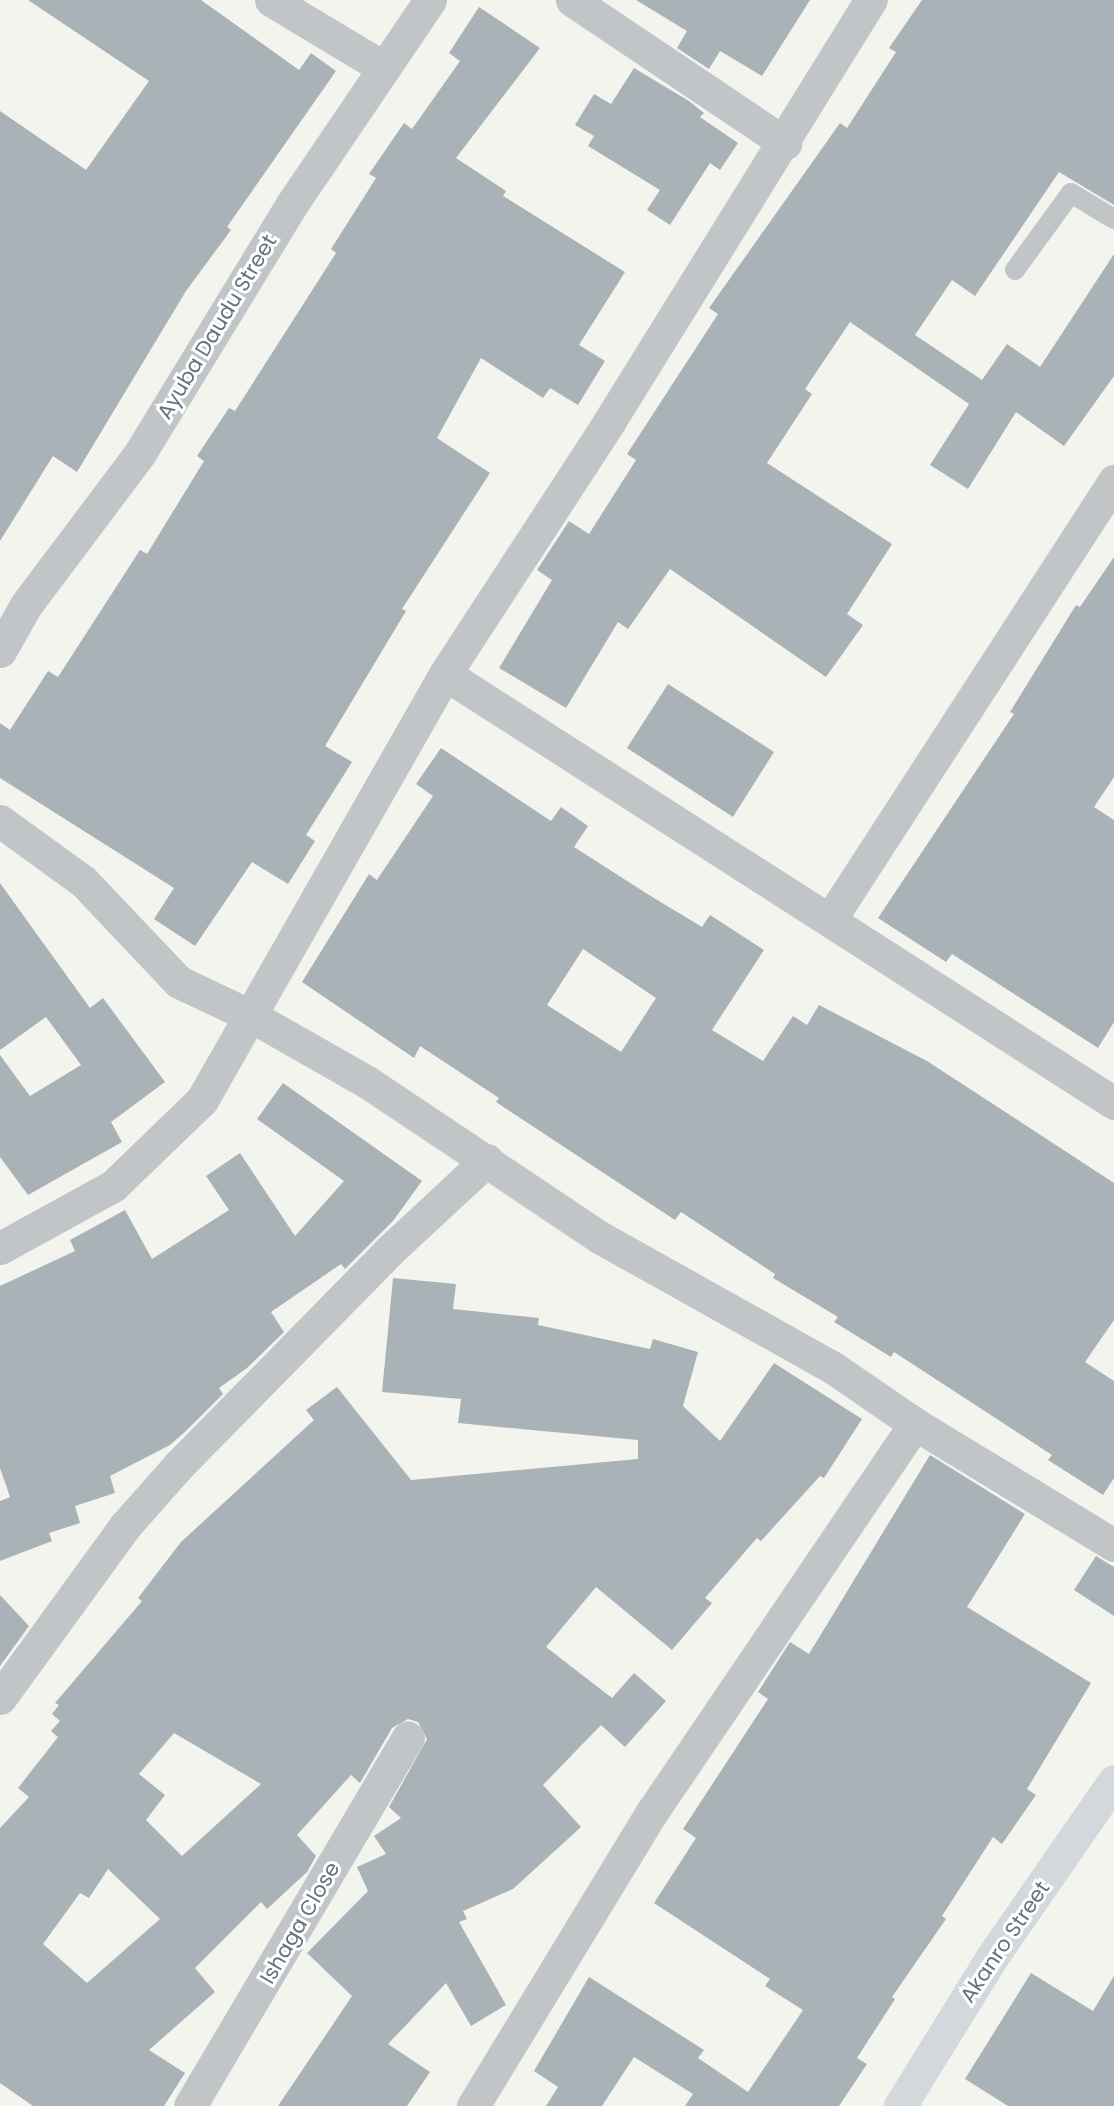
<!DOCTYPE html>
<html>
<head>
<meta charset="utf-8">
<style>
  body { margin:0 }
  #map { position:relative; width:1114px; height:2106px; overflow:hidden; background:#f4f4ef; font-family:Poppins,sans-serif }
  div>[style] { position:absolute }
  .building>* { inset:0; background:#a9b2b6 }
  .lane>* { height:20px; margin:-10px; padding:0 10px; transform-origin:10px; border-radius:10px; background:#c1c5c8 }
  .street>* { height:33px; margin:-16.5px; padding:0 16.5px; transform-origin:16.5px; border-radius:16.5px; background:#c1c5c8 }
  .secondary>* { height:33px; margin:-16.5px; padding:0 16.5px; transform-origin:16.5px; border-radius:16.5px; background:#d3d8dc }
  span { translate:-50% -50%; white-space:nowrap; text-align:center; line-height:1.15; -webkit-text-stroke:6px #fff; paint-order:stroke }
  .street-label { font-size:21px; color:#627482 }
</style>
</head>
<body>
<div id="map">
  <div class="building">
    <i style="clip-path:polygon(28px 0,201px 0,299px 70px,311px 53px,336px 71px,227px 227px,231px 230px,186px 291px,77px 472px,53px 456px,0 541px,0 111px,86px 170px,149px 81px)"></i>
    <i style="clip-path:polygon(636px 0,810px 0,762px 76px,720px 51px,709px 69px,677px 48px,687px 31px)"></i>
    <i style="clip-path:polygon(922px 0,1114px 0,1114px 205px,1059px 172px,975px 296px,952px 280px,915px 335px,982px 380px,1007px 344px,1040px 367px,1114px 254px,1114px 376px,1064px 446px,1016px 412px,968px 489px,930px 465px,969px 404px,850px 322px,805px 389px,812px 394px,767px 463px,892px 544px,847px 614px,863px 625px,826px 677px,670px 569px,628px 629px,618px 622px,566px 708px,499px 668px,552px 580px,537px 570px,569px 521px,589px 534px,636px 460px,627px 454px,718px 314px,709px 308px,840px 123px,847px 128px,896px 52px,889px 48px)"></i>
    <i style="clip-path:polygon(479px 7px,540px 48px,456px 158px,506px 191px,503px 196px,625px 272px,579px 345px,605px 361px,578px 405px,550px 388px,543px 398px,481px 358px,437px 438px,490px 473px,402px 609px,406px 611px,325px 746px,352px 762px,306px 835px,315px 841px,288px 884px,252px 862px,195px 946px,154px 919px,174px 888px,0 778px,0 723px,10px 730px,48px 671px,58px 677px,140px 550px,147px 554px,204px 461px,197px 456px,229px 408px,235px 411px,336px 253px,331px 249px,376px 178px,369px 174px,404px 123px,412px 129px,460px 61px,449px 53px)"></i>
    <i style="clip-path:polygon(634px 68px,689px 101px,704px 113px,700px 117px,738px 143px,720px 170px,710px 163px,670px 225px,647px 210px,660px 190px,588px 146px,594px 136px,575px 125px,594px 94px,611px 104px)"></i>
    <i style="clip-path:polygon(1114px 557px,1114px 777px,1094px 807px,1114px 820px,1114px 1022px,1098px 1048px,952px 954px,946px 962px,878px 918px,1014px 714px,1010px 712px,1076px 605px,1080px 607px)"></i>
    <i style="clip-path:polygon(668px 684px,774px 752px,733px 817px,627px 748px)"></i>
    <i style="clip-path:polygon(evenodd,441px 748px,551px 821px,561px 807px,588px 826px,574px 847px,649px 895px,702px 927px,710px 915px,764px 950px,712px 1030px,763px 1061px,793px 1016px,807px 1025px,819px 1005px,927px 1061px,1114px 1183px,1114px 1320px,1085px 1362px,1114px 1381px,1114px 1478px,1103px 1495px,1048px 1460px,1052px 1455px,894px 1352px,891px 1357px,834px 1322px,838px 1317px,773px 1278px,775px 1274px,681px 1212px,675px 1220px,496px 1102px,499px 1098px,420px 1046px,414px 1058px,302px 982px,369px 874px,377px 880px,433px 796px,416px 784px,441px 748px,583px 949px,656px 998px,621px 1052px,547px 1005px,583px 949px)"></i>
    <i style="clip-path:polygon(0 883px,90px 1008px,103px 998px,165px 1082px,111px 1122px,122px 1142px,28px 1195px,0 1157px,0 1055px,30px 1096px,81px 1065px,46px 1017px,0 1050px)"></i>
    <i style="clip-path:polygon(283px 1083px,422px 1181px,393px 1221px,345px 1269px,341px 1264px,271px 1312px,284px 1332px,247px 1368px,219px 1388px,223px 1394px,187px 1430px,170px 1445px,110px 1476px,115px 1493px,75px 1506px,80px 1523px,49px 1533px,52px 1541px,0 1561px,0 1501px,10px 1497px,0 1468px,0 1286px,75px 1251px,70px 1240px,125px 1210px,152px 1259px,229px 1210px,206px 1176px,240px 1153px,295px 1236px,344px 1181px,257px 1119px)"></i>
    <i style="clip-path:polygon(evenodd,393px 1278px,456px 1284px,453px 1309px,539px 1318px,538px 1325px,650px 1349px,653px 1339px,698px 1352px,683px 1406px,720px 1441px,774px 1363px,862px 1419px,824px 1478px,820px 1476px,761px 1541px,757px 1538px,705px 1598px,712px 1603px,672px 1650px,596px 1587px,546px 1647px,612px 1698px,634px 1673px,666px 1701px,625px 1747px,601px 1725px,543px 1785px,581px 1827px,513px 1889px,463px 1911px,467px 1919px,459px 1922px,506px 2005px,471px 2026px,446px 1983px,388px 2044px,430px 2072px,407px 2106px,278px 2106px,352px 1996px,307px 1953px,368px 1891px,357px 1867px,386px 1854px,374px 1836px,401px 1818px,389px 1807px,427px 1739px,418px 1722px,408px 1719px,392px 1728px,360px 1783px,351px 1775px,297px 1835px,316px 1856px,307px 1872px,267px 1909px,261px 1902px,195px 1968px,215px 1992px,149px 2050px,185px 2073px,164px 2106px,33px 2106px,0 2083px,0 1828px,29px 1797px,18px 1788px,58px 1737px,51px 1731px,60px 1721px,52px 1714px,59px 1705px,55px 1703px,142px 1601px,138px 1598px,181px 1542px,314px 1420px,306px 1410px,337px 1387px,411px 1480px,638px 1459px,638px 1440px,458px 1423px,461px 1399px,382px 1392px,393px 1278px,174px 1733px,261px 1784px,182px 1856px,146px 1820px,165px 1795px,139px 1774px,174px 1733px,393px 1278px,108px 1869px,160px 1919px,87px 1983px,43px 1944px,80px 1893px,89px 1898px,108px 1869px)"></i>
    <i style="clip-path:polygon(930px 1455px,1025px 1514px,967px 1607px,1091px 1683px,1027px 1789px,1036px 1795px,1002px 1844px,993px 1837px,942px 1916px,946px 1919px,892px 1997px,895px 1999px,857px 2058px,867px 2064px,839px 2106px,685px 2106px,693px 2094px,634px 2057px,602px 2106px,546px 2106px,558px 2087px,534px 2071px,589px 1977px,704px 2050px,698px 2058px,748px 2092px,803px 2010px,765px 1986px,770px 1979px,654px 1903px,696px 1838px,683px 1829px,768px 1699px,758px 1692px,790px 1642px,809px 1654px)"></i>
    <i style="clip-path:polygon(1096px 1556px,1114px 1567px,1114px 1616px,1074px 1590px)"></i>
    <i style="clip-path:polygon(0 1595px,29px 1626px,0 1666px)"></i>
    <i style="clip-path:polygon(1031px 1973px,1093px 2011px,1114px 1976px,1114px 2106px,1008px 2106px,965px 2079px)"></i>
  </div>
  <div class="lane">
    <i style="left:1015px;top:270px;width:95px;rotate:-54deg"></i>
    <i style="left:1071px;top:193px;width:50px;rotate:31.2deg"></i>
  </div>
  <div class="street">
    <i style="left:271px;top:0;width:132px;rotate:31deg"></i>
    <i style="left:572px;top:0;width:257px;rotate:33.9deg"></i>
    <i style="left:0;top:651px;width:53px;rotate:-60.5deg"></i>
    <i style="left:26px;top:605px;width:190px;rotate:-53.1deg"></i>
    <i style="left:140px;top:453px;width:292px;rotate:-58.6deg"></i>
    <i style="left:292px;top:204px;width:246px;rotate:-55.9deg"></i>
    <i style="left:445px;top:674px;width:795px;rotate:32.67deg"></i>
    <i style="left:0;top:821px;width:102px;rotate:35.9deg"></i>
    <i style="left:83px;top:881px;width:139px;rotate:46.5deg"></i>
    <i style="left:179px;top:982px;width:82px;rotate:25.3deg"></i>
    <i style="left:253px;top:1017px;width:131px;rotate:29.7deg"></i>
    <i style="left:367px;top:1082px;width:281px;rotate:33.7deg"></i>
    <i style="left:601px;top:1238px;width:265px;rotate:29.2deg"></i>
    <i style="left:832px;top:1367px;width:101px;rotate:34.5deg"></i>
    <i style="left:915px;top:1424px;width:233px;rotate:31.3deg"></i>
    <i style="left:831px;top:918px;width:521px;rotate:-57.07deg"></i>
    <i style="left:0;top:1248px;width:129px;rotate:-28.8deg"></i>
    <i style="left:113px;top:1186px;width:124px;rotate:-44deg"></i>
    <i style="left:202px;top:1100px;width:490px;rotate:-60.3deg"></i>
    <i style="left:445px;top:674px;width:301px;rotate:-56.9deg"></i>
    <i style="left:609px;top:422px;width:497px;rotate:-58.2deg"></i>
    <i style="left:0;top:1698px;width:213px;rotate:-54deg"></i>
    <i style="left:125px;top:1526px;width:80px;rotate:-48.5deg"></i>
    <i style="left:178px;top:1466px;width:300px;rotate:-45.5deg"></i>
    <i style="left:388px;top:1252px;width:135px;rotate:-42.9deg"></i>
    <i style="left:190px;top:2106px;width:428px;rotate:-59.4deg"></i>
    <i style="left:473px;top:2106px;width:344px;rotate:-58.7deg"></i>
    <i style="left:652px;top:1812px;width:469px;rotate:-55.9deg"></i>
  </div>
  <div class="secondary">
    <i style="left:900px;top:2106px;width:175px;rotate:-58.3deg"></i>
    <i style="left:992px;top:1957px;width:214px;rotate:-55.3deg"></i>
  </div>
  <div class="street-label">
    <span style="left:217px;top:327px;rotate:-59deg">Ayuba Daudu Street</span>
    <span style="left:300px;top:1923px;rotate:-60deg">Ishaga Close</span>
    <span style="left:1005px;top:1942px;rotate:-56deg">Akanro Street</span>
  </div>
</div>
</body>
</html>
